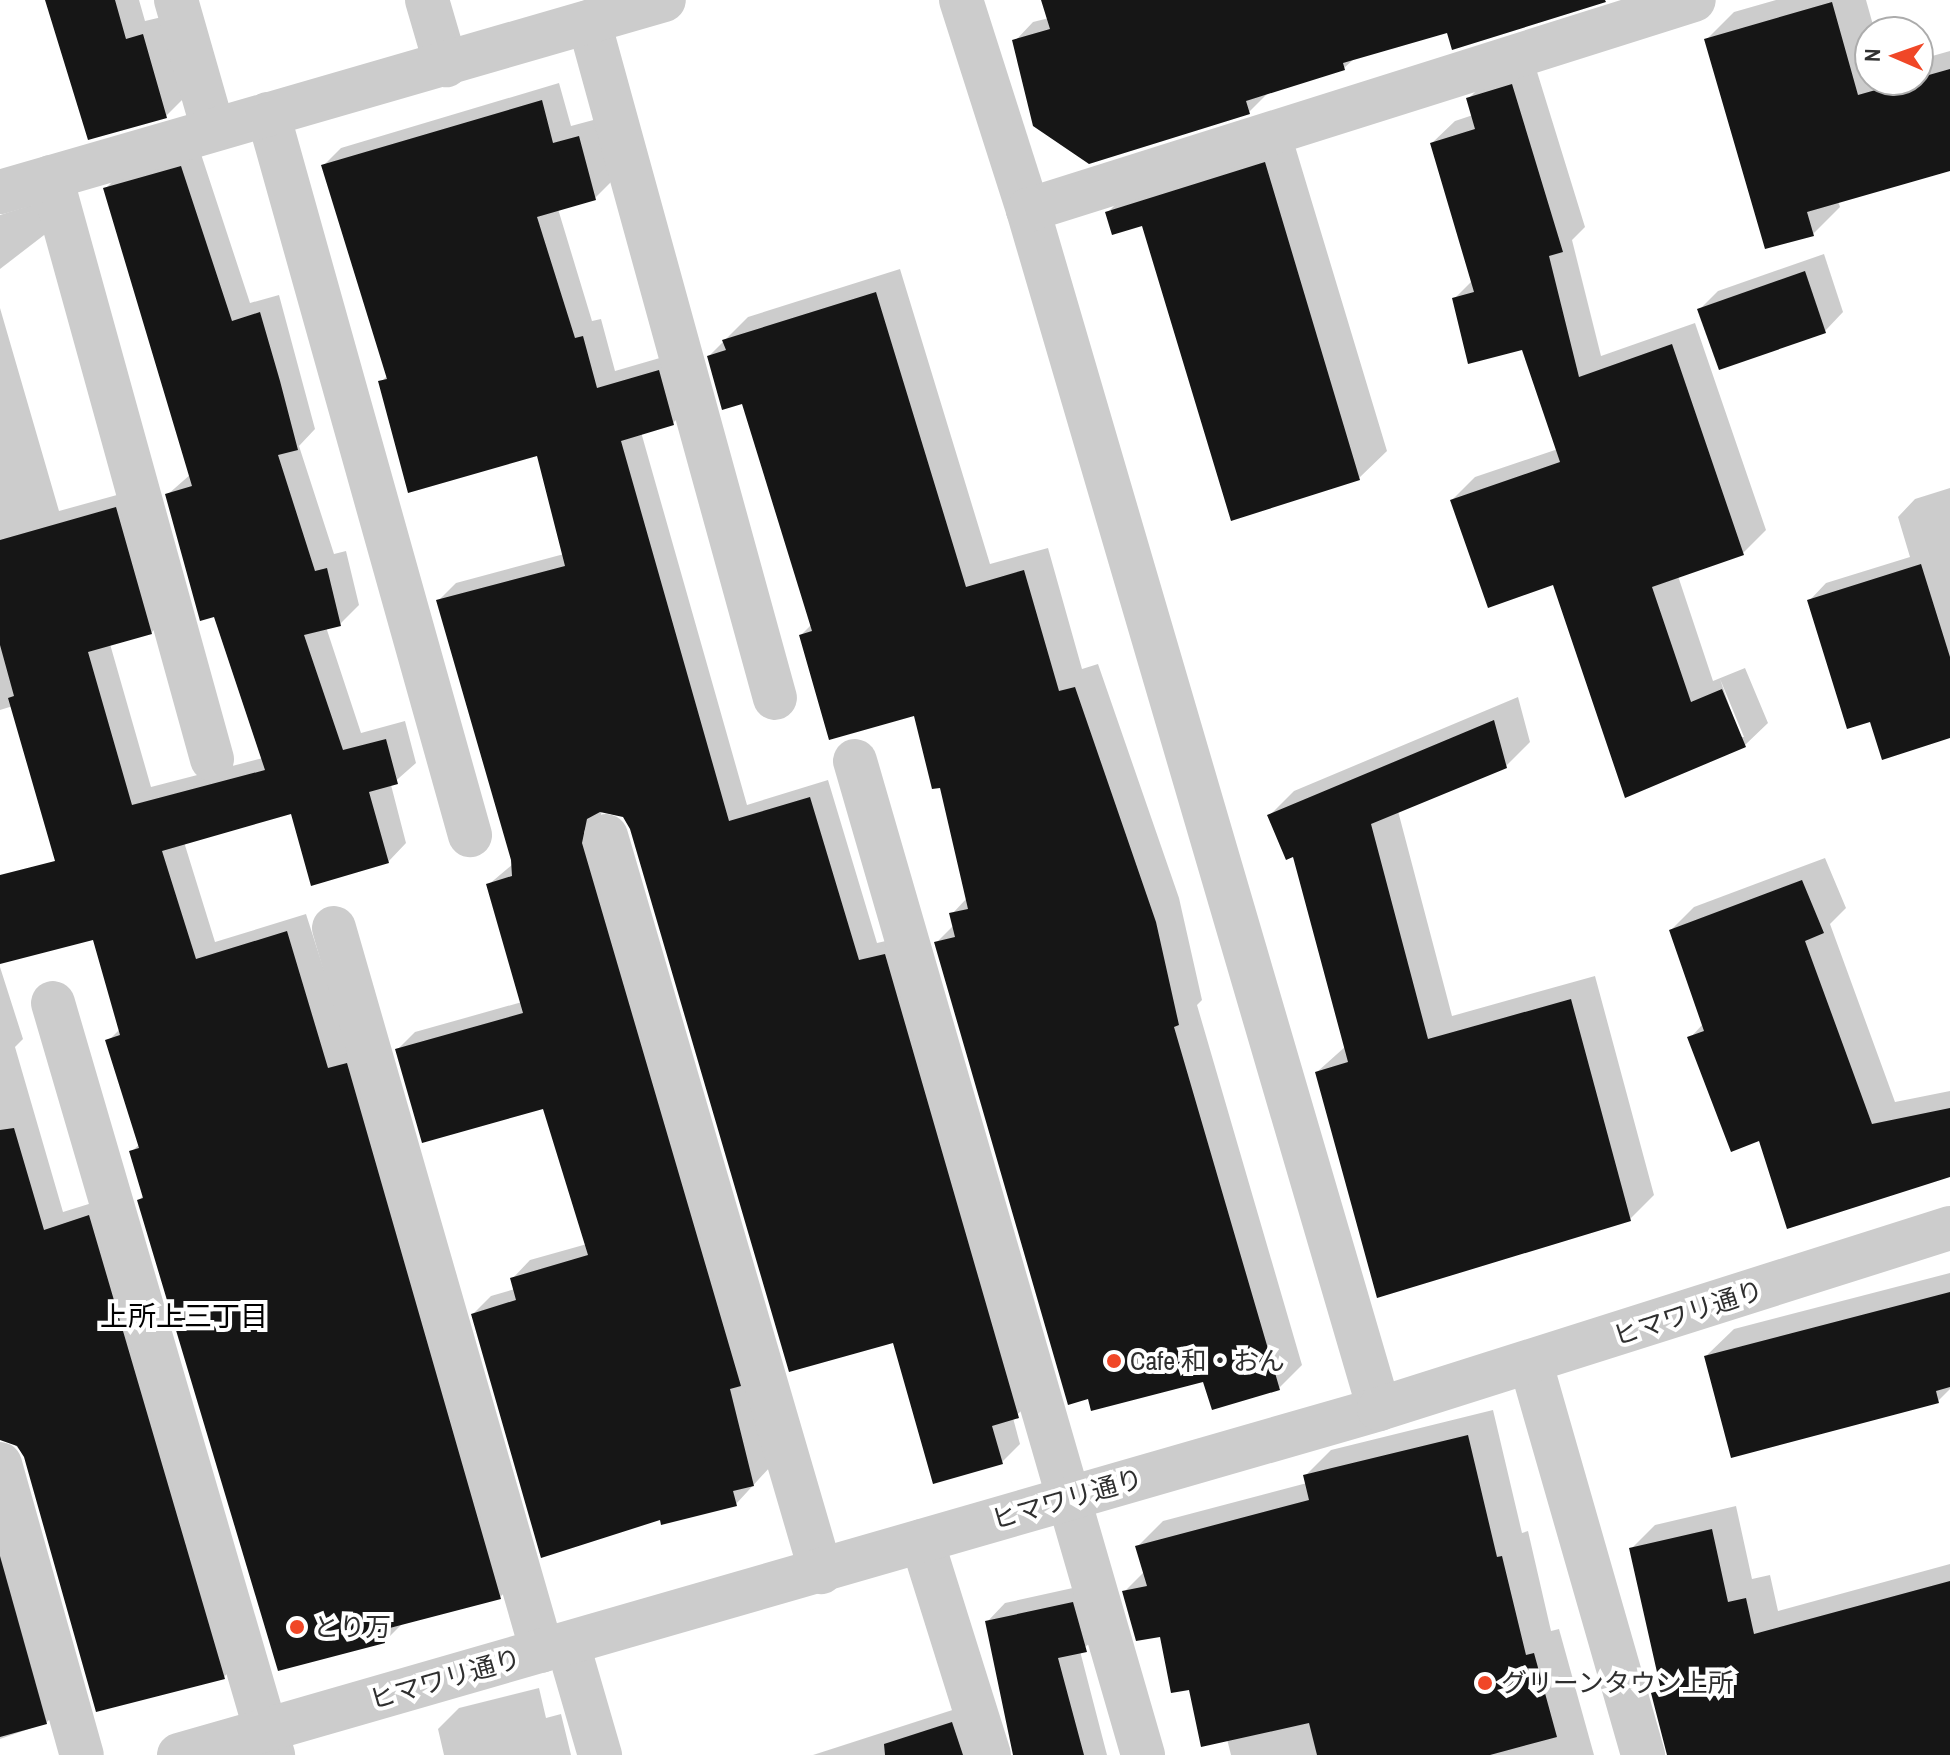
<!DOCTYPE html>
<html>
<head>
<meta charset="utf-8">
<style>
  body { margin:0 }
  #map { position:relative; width:1950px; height:1755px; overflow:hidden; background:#fff; font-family:"Archivo Narrow","Noto Sans JP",sans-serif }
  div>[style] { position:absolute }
  .shadow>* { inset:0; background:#0003 }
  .building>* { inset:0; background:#161616 }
  .street>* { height:44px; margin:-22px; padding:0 22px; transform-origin:22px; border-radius:22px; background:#ccc }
  .dots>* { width:22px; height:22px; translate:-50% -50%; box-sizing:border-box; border:4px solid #fff; border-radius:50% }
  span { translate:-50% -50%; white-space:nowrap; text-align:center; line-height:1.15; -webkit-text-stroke:8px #fff; paint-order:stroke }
  .street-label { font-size:26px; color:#2f2f2f }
  .poi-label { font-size:26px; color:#2f2f2f }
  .left { translate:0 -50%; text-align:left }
  .neighbourhood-label { font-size:28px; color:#000 }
  .north { position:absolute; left:1854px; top:16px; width:80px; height:80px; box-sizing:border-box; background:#fff; border:2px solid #acacac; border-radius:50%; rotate:272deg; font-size:22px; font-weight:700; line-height:32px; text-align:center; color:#2f2f2f }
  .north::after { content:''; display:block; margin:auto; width:28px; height:36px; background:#f04727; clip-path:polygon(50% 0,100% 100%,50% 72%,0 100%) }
</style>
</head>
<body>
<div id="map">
  <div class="shadow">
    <i style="clip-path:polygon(48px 0,139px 0,145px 21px,162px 17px,185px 97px,166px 116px)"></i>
    <i style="clip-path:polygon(1043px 0,1604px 0,1449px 31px,1355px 58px,1344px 68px,1268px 93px,1249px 112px,1015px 41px,1033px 22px,1049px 18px)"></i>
    <i style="clip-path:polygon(1776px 0,1866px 0,1875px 32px,1870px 32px,1870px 80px,1918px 80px,1918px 60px,1950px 51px,1950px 169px,1838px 201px,1840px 207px,1813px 234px,1707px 39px,1734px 12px)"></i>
    <i style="clip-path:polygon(evenodd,1534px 62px,1585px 227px,1572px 240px,1601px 356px,1695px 323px,1766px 530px,1743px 553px,1678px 576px,1713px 681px,1745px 668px,1768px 723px,1745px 745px,1626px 796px,1554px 582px,1452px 500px,1475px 477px,1558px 449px,1524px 347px,1454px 299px,1473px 280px,1432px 143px,1455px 121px,1473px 115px,1468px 99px,1491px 76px,1534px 62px,1720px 679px,1744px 737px,1740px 737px,1720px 679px)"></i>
    <i style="clip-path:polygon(559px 83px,571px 126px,597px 119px,613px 180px,595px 198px,558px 209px,592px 321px,601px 319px,615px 371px,677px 353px,691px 405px,673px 423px,641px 432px,747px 805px,828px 780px,877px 943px,903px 937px,1036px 1398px,1013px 1418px,1020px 1444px,1002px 1462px,895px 1341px,624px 816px,602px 810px,599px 824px,771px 1466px,736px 1504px,473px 1314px,491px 1296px,515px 1289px,512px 1279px,530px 1260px,587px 1244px,544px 1106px,397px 1050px,415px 1032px,522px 1002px,488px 885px,513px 864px,438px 601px,456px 583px,564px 554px,538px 454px,381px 382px,388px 375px,323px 166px,341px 148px)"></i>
    <i style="clip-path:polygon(1292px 136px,1387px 451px,1359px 478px,1143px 223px,1108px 212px,1135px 185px)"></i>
    <i style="clip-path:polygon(199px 148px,250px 303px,279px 295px,315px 429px,299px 446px,334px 554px,346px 551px,359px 605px,340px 624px,326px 627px,361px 733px,405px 721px,416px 763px,391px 785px,406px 843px,388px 862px,292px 812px,184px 842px,215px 942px,306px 914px,519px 1579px,500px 1597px,403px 1623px,384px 1642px,278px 1668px,139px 1200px,144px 1195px,132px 1151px,140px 1144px,109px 1040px,120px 1029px,94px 938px,13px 706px,0 710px,0 308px,59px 511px,135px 490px,169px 614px,151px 633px,110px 644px,151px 787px,263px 758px,216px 615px,167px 495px,191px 474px,105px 189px,124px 170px)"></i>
    <i style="clip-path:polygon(54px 198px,61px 222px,0 269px,0 215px)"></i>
    <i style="clip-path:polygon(1824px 254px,1843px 312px,1825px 331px,1699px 310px,1718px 291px)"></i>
    <i style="clip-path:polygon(900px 269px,990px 564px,1048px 548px,1082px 669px,1098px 664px,1179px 898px,1202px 1000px,1197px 1005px,1302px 1365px,1279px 1388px,1205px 1379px,936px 943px,954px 925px,952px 914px,967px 898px,941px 785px,915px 713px,801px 635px,812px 624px,744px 402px,709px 356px,748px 317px)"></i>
    <i style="clip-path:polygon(1950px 488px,1950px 736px,1871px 720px,1809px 601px,1826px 583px,1910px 557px,1898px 517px,1915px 499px)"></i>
    <i style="clip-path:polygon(1518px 697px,1530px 742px,1506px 766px,1398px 811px,1452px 1016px,1595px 976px,1654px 1195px,1629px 1220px,1317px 1072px,1346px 1046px,1295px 854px,1270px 815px,1294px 791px)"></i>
    <i style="clip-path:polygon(1825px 858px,1846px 908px,1830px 924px,1895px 1102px,1950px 1091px,1950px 1175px,1761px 1139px,1690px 1038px,1703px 1024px,1671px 930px,1694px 907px)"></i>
    <i style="clip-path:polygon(0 967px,23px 1039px,15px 1047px,63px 1212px,108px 1198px,242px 1658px,224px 1677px,26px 1456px,8px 1438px,0 1438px)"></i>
    <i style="clip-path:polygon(1950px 1273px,1950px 1389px,1938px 1401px,1706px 1356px,1734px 1329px)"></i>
    <i style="clip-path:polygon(1493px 1410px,1522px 1533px,1528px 1531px,1551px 1631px,1559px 1629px,1594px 1755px,1231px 1755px,1227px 1739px,1161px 1634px,1124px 1592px,1144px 1572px,1137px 1547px,1163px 1521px,1307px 1483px,1305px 1476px,1331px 1450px)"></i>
    <i style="clip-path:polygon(0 1472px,65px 1704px,46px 1723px,0 1739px)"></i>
    <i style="clip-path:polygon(1736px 1506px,1752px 1579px,1770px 1575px,1778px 1611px,1950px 1564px,1950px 1755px,1678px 1755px,1631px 1549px,1655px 1525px)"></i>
    <i style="clip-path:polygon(1091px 1584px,1105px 1631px,1080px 1651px,1107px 1755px,1015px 1755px,987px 1622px,1005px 1603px)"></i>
    <i style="clip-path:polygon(539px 1688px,546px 1718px,561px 1714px,571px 1755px,444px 1755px,438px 1729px,459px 1708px)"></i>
    <i style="clip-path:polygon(971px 1704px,991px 1755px,813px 1755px)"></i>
  </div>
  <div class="building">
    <i style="clip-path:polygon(45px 0,115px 0,126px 39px,143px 34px,167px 118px,88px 140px)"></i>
    <i style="clip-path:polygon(1041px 0,1605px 0,1606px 2px,1452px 50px,1447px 33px,1343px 63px,1345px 70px,1246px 101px,1250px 114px,1089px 164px,1033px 126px,1012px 40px,1050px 29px)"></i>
    <i style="clip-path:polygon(1832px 2px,1858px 95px,1950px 69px,1950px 171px,1807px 212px,1814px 236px,1765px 249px,1704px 39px)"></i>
    <i style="clip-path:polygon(1512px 84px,1563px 252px,1549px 256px,1579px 377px,1672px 344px,1744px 555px,1652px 587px,1691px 702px,1722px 689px,1746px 747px,1625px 798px,1553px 585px,1488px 608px,1450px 500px,1560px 462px,1522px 350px,1468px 364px,1452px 298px,1474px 292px,1430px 143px,1475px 129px,1466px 98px)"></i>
    <i style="clip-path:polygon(542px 100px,553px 143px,579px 136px,596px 200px,537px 217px,575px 338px,583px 336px,597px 388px,659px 370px,674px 425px,621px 441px,729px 821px,810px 797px,859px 960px,885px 954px,1019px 1418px,992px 1426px,1003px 1464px,933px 1484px,893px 1343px,789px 1372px,630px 829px,623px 817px,600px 812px,587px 819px,582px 843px,741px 1386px,730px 1389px,754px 1486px,733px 1491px,737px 1506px,661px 1525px,660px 1520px,541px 1558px,471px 1314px,516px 1300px,510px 1278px,588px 1255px,543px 1109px,422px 1143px,395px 1049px,523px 1013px,486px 884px,512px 876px,511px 860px,436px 600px,565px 566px,537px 456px,408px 493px,378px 381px,387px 379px,321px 165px)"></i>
    <i style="clip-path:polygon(1265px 162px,1360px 480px,1231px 521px,1142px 226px,1112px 235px,1105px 212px)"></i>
    <i style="clip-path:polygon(181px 166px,232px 321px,260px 312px,280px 381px,298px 450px,278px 455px,315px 571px,327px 568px,341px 626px,304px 635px,343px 750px,386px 739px,398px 784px,369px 792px,389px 863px,311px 886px,291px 814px,162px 851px,196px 959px,287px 931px,328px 1068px,347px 1063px,501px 1599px,382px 1630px,385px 1643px,278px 1671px,137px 1200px,143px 1198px,129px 1151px,139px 1148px,105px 1040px,120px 1035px,93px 940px,0 964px,0 875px,55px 861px,8px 698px,14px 696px,0 645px,0 540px,116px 507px,152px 634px,88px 652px,132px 805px,265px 770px,214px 617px,200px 621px,165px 494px,192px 486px,103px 188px)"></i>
    <i style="clip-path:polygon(1805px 271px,1826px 333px,1719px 370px,1697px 309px)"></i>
    <i style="clip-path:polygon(876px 292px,966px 587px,1024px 570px,1059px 691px,1075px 687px,1156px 922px,1179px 1025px,1174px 1027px,1280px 1390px,1212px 1410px,1203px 1382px,1091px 1411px,1088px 1399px,1068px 1405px,934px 942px,955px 937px,949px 913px,968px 909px,940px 788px,932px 789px,914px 716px,829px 740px,799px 635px,812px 631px,742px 404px,722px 410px,707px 356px,726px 350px,722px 340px)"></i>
    <i style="clip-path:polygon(1921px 564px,1950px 657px,1950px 738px,1882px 760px,1870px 722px,1847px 729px,1807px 600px)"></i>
    <i style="clip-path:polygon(1494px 720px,1507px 768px,1371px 824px,1428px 1039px,1571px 999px,1631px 1221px,1377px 1298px,1315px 1072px,1348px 1062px,1293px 857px,1286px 860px,1267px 815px)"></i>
    <i style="clip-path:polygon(1802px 880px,1824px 933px,1805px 941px,1872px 1124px,1950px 1108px,1950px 1177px,1787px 1229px,1759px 1141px,1731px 1152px,1687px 1037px,1704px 1031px,1669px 930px)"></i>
    <i style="clip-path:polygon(14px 1128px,44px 1230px,89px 1215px,225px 1679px,96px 1712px,24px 1457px,17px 1446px,0 1440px,0 1130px)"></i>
    <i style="clip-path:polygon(1950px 1292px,1950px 1387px,1936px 1391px,1939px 1403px,1731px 1458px,1704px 1356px)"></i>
    <i style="clip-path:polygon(1468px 1435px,1497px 1557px,1502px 1556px,1526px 1655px,1534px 1653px,1557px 1737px,1490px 1755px,1317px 1755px,1309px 1723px,1201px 1747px,1189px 1690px,1171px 1693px,1160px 1637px,1136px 1641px,1122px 1591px,1147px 1586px,1135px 1546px,1309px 1500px,1303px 1475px)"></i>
    <i style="clip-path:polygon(1712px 1529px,1728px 1602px,1746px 1598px,1754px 1634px,1950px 1581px,1950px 1755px,1667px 1755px,1651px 1693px,1661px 1690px,1629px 1548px)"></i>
    <i style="clip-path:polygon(0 1556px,47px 1724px,0 1737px)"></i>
    <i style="clip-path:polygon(1073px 1602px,1087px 1652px,1058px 1658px,1084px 1755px,1013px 1755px,985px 1621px)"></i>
    <i style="clip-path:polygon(952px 1722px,963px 1755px,885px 1755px,884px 1744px)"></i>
  </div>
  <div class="street">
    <i style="left:176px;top:0;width:134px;rotate:74deg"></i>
    <i style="left:427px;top:0;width:68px;rotate:73.7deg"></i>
    <i style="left:961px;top:0;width:220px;rotate:72.3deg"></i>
    <i style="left:1028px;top:210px;width:1249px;rotate:73.68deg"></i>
    <i style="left:589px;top:22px;width:701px;rotate:74.62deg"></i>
    <i style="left:268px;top:114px;width:749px;rotate:74.35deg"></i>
    <i style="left:51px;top:177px;width:604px;rotate:74.54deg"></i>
    <i style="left:0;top:192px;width:691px;rotate:-16.13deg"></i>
    <i style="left:1028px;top:210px;width:698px;rotate:-17.5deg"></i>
    <i style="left:855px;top:761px;width:1035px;rotate:73.84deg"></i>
    <i style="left:606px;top:836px;width:767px;rotate:73.72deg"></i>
    <i style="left:334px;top:928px;width:752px;rotate:73.95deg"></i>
    <i style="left:53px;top:1003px;width:784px;rotate:73.69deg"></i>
    <i style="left:1531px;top:1364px;width:407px;rotate:74deg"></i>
    <i style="left:0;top:1464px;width:302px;rotate:74.3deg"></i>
    <i style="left:922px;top:1541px;width:224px;rotate:72.6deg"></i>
    <i style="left:568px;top:1645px;width:115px;rotate:73.8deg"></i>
    <i style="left:179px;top:1755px;width:1249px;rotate:-16.08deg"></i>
    <i style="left:1379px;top:1409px;width:599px;rotate:-17.59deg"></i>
  </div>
  <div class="dots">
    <i style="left:1114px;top:1361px;background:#f04727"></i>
    <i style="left:297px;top:1627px;background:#f04727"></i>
    <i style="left:1485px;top:1683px;background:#f04727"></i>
  </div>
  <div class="street-label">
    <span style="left:1688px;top:1313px;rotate:-18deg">ヒマワリ通り</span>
    <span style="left:1067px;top:1499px;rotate:-16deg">ヒマワリ通り</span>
    <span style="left:445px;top:1679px;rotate:-16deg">ヒマワリ通り</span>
  </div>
  <div class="poi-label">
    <span class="left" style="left:1130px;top:1361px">Cafe 和・おん</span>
    <span class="left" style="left:313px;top:1627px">とり万</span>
    <span class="left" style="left:1501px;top:1683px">グリーンタウン上所</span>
  </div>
  <div class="neighbourhood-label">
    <span style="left:184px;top:1316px">上所上三丁目</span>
  </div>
  <div class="north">N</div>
</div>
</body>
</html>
